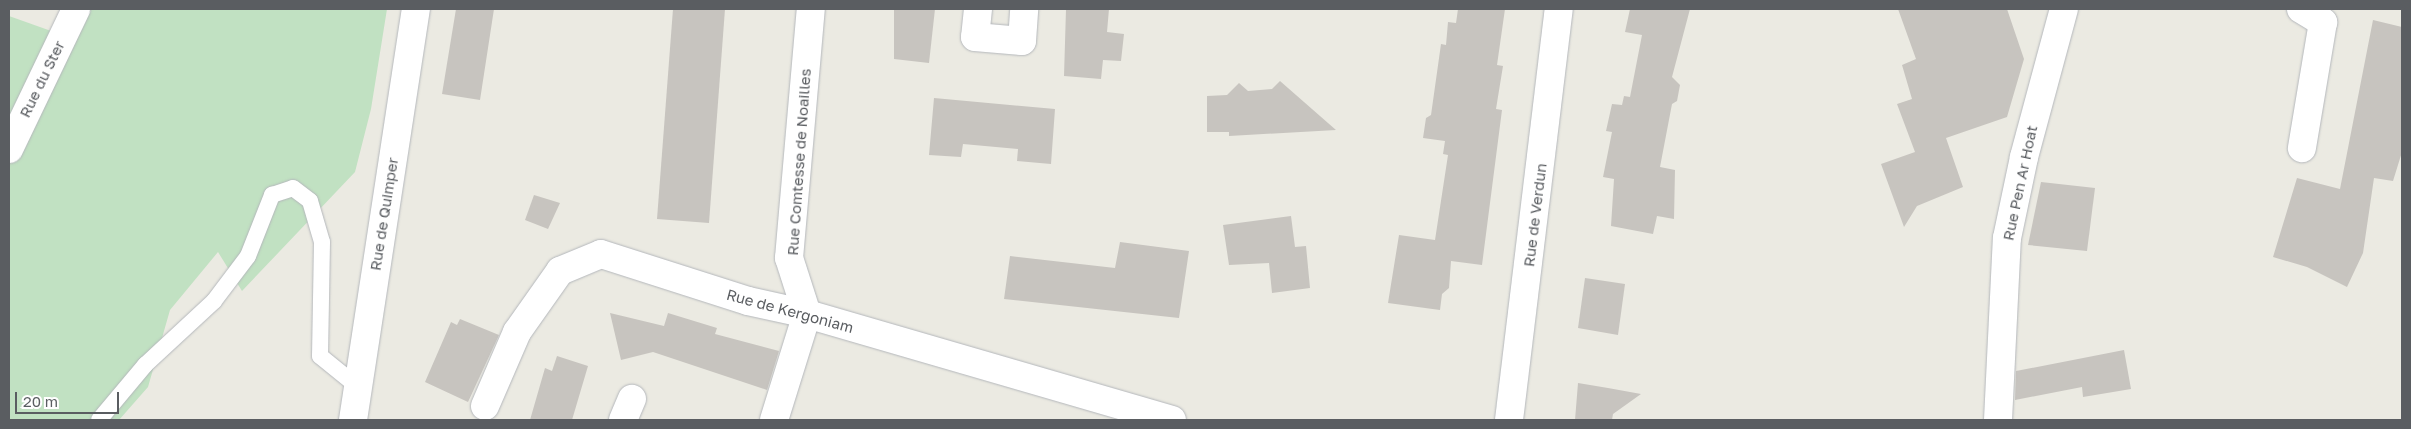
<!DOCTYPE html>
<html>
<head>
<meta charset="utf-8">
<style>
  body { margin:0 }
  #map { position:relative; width:2411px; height:429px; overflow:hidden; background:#ebeae2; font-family:"Golos Text",sans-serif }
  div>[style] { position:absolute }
  .green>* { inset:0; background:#c1e1c2 }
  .building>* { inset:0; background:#c7c4bf }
  .roads { filter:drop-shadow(0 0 1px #b4b7bb) drop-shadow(0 0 1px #b4b7bb) }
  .service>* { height:16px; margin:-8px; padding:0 8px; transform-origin:8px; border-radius:8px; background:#fff }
  .minor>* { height:28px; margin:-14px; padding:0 14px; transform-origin:14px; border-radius:14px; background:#fff }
  .tertiary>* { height:28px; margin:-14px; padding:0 14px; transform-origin:14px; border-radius:14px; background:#fff }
  .secondary>* { height:28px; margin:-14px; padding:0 14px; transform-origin:14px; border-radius:14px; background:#fff }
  span { translate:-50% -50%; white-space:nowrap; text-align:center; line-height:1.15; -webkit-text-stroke:4px #fff; paint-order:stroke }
  .street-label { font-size:15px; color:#5a5d61 }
  .frame { position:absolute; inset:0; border:10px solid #5a5d61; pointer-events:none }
  .scale { position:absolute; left:15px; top:392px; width:104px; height:22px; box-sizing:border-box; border:2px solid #5a5d61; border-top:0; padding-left:6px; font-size:15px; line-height:18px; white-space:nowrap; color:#5a5d61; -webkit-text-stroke:4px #fff; paint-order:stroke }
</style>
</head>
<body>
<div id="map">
  <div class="green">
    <i style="clip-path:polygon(66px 9px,387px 9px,371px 109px,355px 172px,242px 291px,218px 252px,170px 310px,148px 387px,119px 420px,9px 420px,9px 16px,54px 32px)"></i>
  </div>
  <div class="building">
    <i style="clip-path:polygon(456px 9px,494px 9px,480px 100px,442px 94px)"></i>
    <i style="clip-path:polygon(673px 9px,725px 9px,709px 223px,657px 219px)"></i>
    <i style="clip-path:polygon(894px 9px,935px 9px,929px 63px,894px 59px)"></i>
    <i style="clip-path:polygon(1066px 9px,1109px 9px,1107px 32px,1124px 34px,1121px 61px,1103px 60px,1101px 79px,1064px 76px)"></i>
    <i style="clip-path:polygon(1458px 9px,1505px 9px,1497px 65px,1503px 66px,1496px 109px,1502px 110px,1482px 265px,1451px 261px,1449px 288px,1442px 294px,1440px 310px,1388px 303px,1399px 235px,1435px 240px,1448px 155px,1443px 154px,1445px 141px,1423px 138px,1426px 118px,1431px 115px,1441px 44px,1446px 45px,1448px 22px,1456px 23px)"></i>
    <i style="clip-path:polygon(1630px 9px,1690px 9px,1672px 77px,1680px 85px,1677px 101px,1672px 104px,1660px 167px,1675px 170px,1674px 219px,1657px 216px,1653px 234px,1611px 226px,1614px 179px,1603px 177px,1612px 132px,1606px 131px,1612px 104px,1622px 105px,1624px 96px,1630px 97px,1642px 35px,1625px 32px)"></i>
    <i style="clip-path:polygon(1898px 9px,2007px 9px,2024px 59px,2007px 117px,1946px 138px,1963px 187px,1917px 206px,1904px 227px,1881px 164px,1915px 152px,1897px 104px,1912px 99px,1902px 65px,1916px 59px)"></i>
    <i style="clip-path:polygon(2373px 20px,2402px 27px,2402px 152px,2393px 181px,2374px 178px,2363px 253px,2347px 287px,2307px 267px,2273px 257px,2297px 178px,2340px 189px)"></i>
    <i style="clip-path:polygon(1280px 81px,1336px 130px,1229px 136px,1229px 132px,1207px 132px,1207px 96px,1227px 95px,1239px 83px,1248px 91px,1272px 89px)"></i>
    <i style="clip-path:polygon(934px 98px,1055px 109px,1051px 164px,1017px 161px,1018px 149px,963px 144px,961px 157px,929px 155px)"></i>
    <i style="clip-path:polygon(2041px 182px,2095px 188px,2087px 251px,2028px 245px)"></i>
    <i style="clip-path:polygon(534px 195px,560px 203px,548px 229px,525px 220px)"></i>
    <i style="clip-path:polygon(1291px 216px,1295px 247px,1306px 246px,1310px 288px,1272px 293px,1269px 263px,1229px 265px,1223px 225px)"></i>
    <i style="clip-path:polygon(1120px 242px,1189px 251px,1179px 318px,1004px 299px,1010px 256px,1115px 268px)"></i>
    <i style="clip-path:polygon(1585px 278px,1625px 284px,1618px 335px,1578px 328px)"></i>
    <i style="clip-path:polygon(610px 313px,664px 326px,668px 313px,717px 328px,715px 334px,779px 351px,767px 390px,653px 352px,621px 360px)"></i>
    <i style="clip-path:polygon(460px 319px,499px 335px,468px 402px,425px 382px,451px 322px,457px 325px)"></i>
    <i style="clip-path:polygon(2124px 350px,2131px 389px,2083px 397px,2082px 387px,2015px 400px,2016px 371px)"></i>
    <i style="clip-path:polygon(557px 356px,588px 366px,572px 420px,530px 420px,545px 368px,552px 371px)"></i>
    <i style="clip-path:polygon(1578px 383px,1608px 388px,1641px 394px,1613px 414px,1612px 420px,1575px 420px)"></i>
  </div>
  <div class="roads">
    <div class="service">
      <i style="left:99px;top:420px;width:72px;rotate:-50.1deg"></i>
      <i style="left:145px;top:365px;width:94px;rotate:-42.8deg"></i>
      <i style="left:214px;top:301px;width:56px;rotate:-52.9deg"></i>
      <i style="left:248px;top:256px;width:66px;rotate:-68.5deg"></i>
      <i style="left:272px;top:195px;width:22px;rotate:-18deg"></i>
      <i style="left:293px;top:188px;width:21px;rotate:37deg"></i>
      <i style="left:310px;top:201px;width:43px;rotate:73.7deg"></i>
      <i style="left:322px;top:242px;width:114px;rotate:91deg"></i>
      <i style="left:320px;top:356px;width:48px;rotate:39deg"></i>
    </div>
    <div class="minor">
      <i style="left:978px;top:9px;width:28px;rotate:96deg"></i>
      <i style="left:975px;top:37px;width:47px;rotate:4.9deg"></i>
      <i style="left:1022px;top:41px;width:32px;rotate:-86deg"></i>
      <i style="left:2301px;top:9px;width:26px;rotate:31deg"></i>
      <i style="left:2323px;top:22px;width:128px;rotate:99.5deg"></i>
      <i style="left:9px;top:149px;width:155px;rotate:-64.4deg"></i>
      <i style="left:485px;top:406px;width:81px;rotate:-66.6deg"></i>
      <i style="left:517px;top:332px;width:75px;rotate:-54.8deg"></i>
      <i style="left:560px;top:271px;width:44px;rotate:-22.5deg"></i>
      <i style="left:601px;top:254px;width:154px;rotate:17.7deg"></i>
      <i style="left:748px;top:301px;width:60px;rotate:12.4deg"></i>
      <i style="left:807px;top:314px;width:380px;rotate:16.2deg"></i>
      <i style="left:623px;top:420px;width:23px;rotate:-67deg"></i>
      <i style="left:774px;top:420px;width:111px;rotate:-72.7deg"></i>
      <i style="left:807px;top:314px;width:59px;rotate:-107.8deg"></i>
      <i style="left:789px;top:258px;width:250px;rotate:-85deg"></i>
      <i style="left:1998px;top:420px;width:182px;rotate:-87.2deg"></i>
      <i style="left:2007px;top:238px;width:83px;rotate:-78.1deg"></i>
      <i style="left:2024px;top:157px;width:153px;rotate:-74.9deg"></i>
    </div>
    <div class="tertiary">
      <i style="left:1509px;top:420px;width:414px;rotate:-83.1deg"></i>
    </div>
    <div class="secondary">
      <i style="left:353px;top:420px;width:416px;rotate:-81.3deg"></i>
    </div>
  </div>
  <div class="street-label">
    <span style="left:42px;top:79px;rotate:-64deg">Rue du Ster</span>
    <span style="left:799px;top:162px;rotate:-86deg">Rue Comtesse de Noailles</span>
    <span style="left:2020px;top:183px;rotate:-78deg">Rue Pen Ar Hoat</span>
    <span style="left:384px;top:214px;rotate:-81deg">Rue de Quimper</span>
    <span style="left:1535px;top:215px;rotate:-83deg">Rue de Verdun</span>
    <span style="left:790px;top:311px;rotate:15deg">Rue de Kergoniam</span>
  </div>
  <div class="frame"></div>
  <div class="scale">20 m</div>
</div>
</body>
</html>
